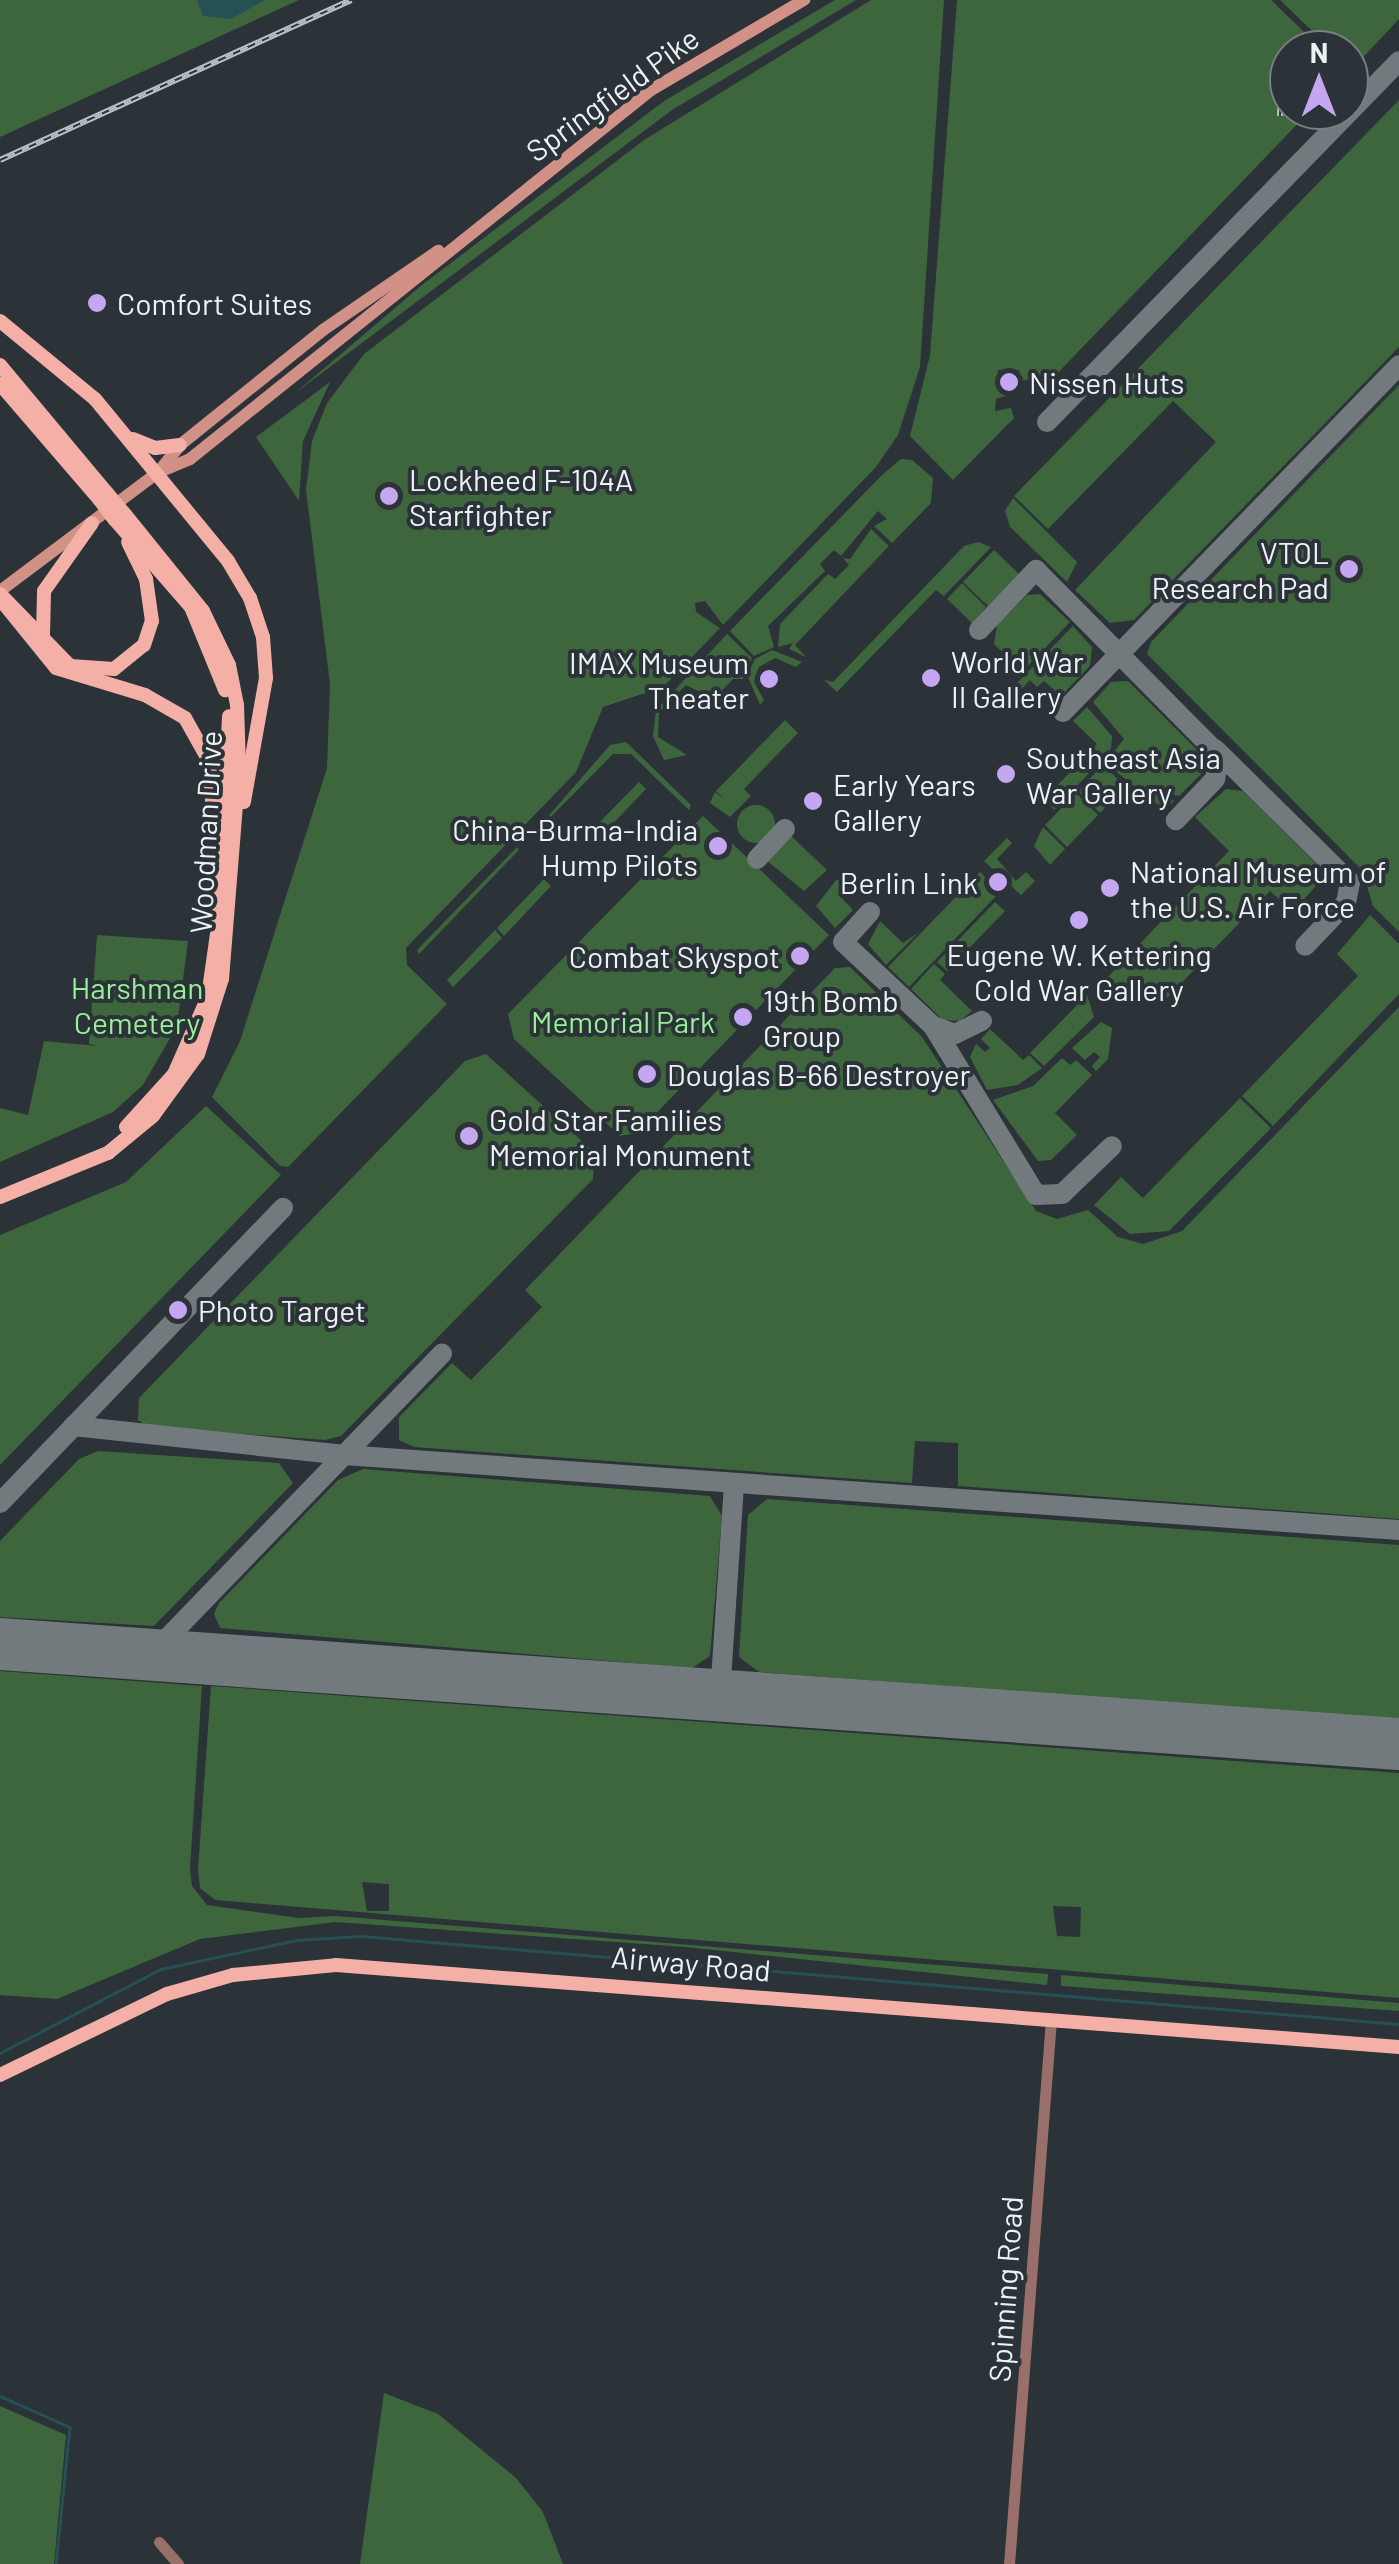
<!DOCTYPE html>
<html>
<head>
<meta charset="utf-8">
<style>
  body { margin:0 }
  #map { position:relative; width:1399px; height:2564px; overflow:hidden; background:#2b3238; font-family:Barlow,sans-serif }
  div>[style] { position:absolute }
  .green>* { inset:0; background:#3e663d }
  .round { border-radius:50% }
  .water>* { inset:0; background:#265154 }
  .stream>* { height:2.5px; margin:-1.25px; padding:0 1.25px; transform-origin:1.25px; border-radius:1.25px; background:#265154 }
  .taxiway>* { height:20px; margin:-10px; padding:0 10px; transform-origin:10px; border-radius:10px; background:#737a7e }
  .runway>* { height:52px; margin:-26px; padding:0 26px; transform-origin:26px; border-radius:26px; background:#737a7e }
  .tertiary>* { height:11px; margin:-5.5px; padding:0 5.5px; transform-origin:5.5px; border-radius:5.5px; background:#986f69 }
  .secondary>* { height:12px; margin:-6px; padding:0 6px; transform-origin:6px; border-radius:6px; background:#d29187 }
  .primary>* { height:14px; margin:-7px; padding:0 7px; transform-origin:7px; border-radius:7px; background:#f4b0a6 }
  .rail>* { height:6px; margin-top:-3px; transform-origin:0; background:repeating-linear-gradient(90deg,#2b3238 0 8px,#bbc1c5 0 16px); box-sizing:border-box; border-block:2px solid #bbc1c5 }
  .primary-bridge>* { height:14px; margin:-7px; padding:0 7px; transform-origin:7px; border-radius:7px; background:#f4b0a6 }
  .dots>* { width:28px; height:28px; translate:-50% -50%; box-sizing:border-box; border:5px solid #2b3238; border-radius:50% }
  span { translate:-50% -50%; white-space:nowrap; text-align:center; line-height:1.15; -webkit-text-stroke:8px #2b3238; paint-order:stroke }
  .street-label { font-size:30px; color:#edf2f5 }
  .poi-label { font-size:30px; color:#edf2f5 }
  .left { translate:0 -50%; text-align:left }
  .right { translate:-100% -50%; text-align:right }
  .park-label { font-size:30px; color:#97f196 }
  .north { position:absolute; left:1269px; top:30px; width:100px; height:100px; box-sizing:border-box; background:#2b3238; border:2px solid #797f84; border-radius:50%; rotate:0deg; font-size:28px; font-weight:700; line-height:40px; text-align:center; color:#edf2f5 }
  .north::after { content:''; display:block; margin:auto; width:35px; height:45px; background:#c5a7f1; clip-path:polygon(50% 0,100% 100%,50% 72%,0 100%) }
</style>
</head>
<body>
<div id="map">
  <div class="green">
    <i style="clip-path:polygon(0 0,299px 0,0 137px)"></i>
    <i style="clip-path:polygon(835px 0,856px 0,672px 110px,294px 394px,422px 285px,664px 101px)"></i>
    <i style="clip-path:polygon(871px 0,944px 0,920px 367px,898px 435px,876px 467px,723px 625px,705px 601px,695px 603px,696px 612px,720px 628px,663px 687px,603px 707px,576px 772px,406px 948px,407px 965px,447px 1004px,288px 1167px,280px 1166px,212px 1097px,240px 1041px,327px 768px,330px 684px,306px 490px,312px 441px,327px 403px,364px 354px,644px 140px)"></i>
    <i style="clip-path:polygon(957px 0,1271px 0,1323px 50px,1289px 50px,1289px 110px,1311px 110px,1050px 381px,1019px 380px,1019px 370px,998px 370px,997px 383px,1009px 383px,1012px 394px,996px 399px,995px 411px,1011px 408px,1014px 418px,953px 480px,910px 436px,930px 355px)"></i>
    <i style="clip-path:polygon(1280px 0,1399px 0,1399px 19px,1354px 67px,1349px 50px,1332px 50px)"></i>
    <i style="clip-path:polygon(1399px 100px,1399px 347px,1134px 620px,1110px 623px,1075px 590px,1216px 442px,1173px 401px,1048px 529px,1014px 496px)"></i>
    <i style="clip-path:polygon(330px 382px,303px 441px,299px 501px,256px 437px)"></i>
    <i style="clip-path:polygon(1399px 385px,1399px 932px,1373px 906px,1362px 870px,1147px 654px,1151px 642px)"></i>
    <i style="clip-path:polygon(912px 460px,933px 478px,931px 503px,892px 543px,874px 526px,887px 519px,878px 511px,841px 556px,834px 550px,820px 564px,825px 571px,768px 626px,774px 647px,754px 656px,730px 631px,882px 475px,901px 459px)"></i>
    <i style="clip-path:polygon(1013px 498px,1077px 562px,1067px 582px,1010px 527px,1005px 511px)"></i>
    <i style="clip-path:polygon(871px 529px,889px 546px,795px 645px,806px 657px,789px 649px,793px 643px,778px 647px,780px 624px,828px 574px,835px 579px,849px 565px,843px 558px,850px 559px)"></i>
    <i style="clip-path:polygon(978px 542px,991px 547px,944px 596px,936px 590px,837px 692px,824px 680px,833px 682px,964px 546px)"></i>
    <i style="clip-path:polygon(994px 550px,1019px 574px,988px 606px,963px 582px)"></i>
    <i style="clip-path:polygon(962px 583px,986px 607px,972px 623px,947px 599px)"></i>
    <i style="clip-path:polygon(1040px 594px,1070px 622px,1022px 672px,994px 644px,997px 625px,1027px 595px)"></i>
    <i style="clip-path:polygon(1073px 626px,1092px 647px,1090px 666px,1061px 696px,1044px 681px,1037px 687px,1030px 680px,1017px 694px,1012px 688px)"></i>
    <i style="clip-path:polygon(727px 634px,752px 658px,743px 679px,733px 679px,714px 699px,686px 685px,659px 712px,658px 737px,687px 755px,664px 760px,653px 736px,656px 710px)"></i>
    <i style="clip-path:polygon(772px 650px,802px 662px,796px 667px,775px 658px,759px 667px,754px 682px,764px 700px,760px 705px,747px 675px,755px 659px)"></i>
    <i style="clip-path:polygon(1128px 681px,1205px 758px,1201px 774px,1179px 796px,1168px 794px,1174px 801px,1165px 810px,1105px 763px,1124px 739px,1093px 702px,1111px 682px)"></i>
    <i style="clip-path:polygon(1087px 707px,1112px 736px,1111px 749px,1094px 768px,1084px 758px,1097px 744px,1073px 721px)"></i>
    <i style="clip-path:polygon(785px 720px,798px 733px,744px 789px,751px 796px,730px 817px,710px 803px,715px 792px,724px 799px,716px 791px)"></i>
    <i style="clip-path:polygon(626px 742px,691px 805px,689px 810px,631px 754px,613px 754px,526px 842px,610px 745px)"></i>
    <i style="clip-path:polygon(1082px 760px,1092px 770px,1054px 810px,1044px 799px)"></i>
    <i style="clip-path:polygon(1103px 765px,1126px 787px,1100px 813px,1078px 791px)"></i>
    <i style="clip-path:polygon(639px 782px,646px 789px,604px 833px,596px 826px)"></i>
    <i style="clip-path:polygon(1226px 789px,1243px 791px,1316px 863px,1320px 881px,1293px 912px,1270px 891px,1168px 997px,1139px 1001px,1129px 988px,1104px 981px,1229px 851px,1195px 817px)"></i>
    <i style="clip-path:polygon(1076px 793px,1098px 815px,1067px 847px,1045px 825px)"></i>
    <i class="round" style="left:737px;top:805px;width:38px;height:38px"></i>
    <i style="clip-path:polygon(703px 816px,829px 935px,637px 1133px,620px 1136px,514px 1039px,508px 1014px)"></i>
    <i style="clip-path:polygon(1043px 827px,1065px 849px,1050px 865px,1034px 846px)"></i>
    <i style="clip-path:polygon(790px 835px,827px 870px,804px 891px,766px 860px)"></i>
    <i style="clip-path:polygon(1007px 838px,1012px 843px,997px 859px,1016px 881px,1026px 872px,1035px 881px,1021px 895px,984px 861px)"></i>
    <i style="clip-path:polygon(517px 847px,519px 850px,419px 954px,417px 950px)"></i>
    <i style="clip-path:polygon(980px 872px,1000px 892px,909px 987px,888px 967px)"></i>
    <i style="clip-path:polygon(544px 879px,551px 886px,504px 936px,497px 928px)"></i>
    <i style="clip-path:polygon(837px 879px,844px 886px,838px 894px,853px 910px,835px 928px,816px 906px)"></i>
    <i style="clip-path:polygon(995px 902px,1005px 911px,947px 971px,937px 962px)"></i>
    <i style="clip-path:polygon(1370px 915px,1399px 944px,1399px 994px,1273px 1126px,1242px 1096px,1358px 976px,1337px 954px)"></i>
    <i style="clip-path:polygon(880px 921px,903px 943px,919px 932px,886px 965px,868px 944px)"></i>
    <i style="clip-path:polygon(495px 930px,502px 938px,453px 987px,447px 980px)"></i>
    <i style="clip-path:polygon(97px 935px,188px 941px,177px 1026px,143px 1085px,113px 1112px,0 1162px,0 1108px,28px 1115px,44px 1041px,97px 1046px,89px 1044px)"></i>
    <i style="clip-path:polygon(934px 964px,945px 974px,940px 980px,972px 1011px,960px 1021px,943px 1020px,911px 989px)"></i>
    <i style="clip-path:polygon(850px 967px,922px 1037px,1036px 1211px,1057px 1219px,1088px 1210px,1118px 1237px,1143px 1244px,1182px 1231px,1399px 1007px,1399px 1519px,958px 1486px,958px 1443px,915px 1441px,912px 1483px,414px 1447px,399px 1440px,399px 1417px,452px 1363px,471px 1380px,542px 1307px,525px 1290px,835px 968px)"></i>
    <i style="clip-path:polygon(1087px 995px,1094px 1017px,1044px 1066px,1030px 1053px)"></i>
    <i style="clip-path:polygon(1101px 1022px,1112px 1028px,1108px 1059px,1096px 1071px,1092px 1066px,1100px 1057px,1094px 1052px,1085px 1060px,1072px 1048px)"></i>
    <i style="clip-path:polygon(990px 1029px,1023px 1060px,1029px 1055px,1042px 1068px,1018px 1085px,987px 1090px,970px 1057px,976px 1044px,985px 1052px,990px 1048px,981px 1039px)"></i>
    <i style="clip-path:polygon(486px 1054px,594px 1152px,593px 1179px,341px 1436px,325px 1440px,148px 1427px,138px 1420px,139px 1398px,465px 1061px)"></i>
    <i style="clip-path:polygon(1062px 1058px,1070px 1065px,1076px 1060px,1092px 1075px,1055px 1113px,1077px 1135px,1051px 1160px,1038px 1161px,993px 1100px,1033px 1086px)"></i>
    <i style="clip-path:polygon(1240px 1098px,1271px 1128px,1169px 1231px,1130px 1234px,1094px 1205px,1121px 1177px,1143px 1198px)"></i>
    <i style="clip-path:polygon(206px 1106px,281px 1175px,0 1465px,0 1235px,126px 1182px)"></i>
    <i style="clip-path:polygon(98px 1451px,279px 1463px,293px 1483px,154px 1626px,0 1617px,0 1541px,79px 1459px)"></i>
    <i style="clip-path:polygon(363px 1469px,710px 1496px,722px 1516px,710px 1656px,692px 1668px,220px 1628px,214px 1614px,219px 1603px,338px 1480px)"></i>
    <i style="clip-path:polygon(767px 1499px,1399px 1545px,1399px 1720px,759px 1672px,739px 1657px,748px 1515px)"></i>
    <i style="clip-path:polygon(0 1671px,202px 1686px,190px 1868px,192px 1886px,207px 1905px,299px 1918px,335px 1916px,1048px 1974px,1047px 1985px,685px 1947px,336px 1922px,200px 1939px,57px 1999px,0 1995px)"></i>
    <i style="clip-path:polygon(evenodd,211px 1686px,1399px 1773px,1399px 1998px,215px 1900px,200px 1888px,198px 1869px,211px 1686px,362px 1882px,389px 1884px,389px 1911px,367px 1911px,362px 1882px,211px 1686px,1053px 1906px,1081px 1907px,1080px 1937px,1057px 1936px,1053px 1906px)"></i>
    <i style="clip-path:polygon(1061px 1975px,1399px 2003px,1399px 2011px,1061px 1986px)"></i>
    <i style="clip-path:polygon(384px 2393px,438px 2414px,516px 2478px,543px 2512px,563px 2564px,360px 2564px)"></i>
    <i style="clip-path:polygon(0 2406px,66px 2435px,54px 2564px,0 2564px)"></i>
  </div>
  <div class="water">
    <i style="clip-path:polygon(197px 0,265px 0,231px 19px,203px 16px)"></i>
  </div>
  <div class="stream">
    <i style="left:0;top:2053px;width:182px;rotate:-27.6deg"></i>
    <i style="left:161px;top:1969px;width:138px;rotate:-12.1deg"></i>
    <i style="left:296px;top:1940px;width:65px;rotate:-3.5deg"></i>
    <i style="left:361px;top:1936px;width:1042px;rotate:4.85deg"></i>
    <i style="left:0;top:2396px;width:77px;rotate:23.9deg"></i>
    <i style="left:70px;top:2427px;width:138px;rotate:95.8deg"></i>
  </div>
  <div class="taxiway">
    <i style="left:1047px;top:422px;width:504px;rotate:-45.72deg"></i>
    <i style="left:979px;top:630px;width:83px;rotate:-46.5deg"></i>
    <i style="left:1036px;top:570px;width:260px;rotate:45.3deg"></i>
    <i style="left:1219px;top:755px;width:24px;rotate:99deg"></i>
    <i style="left:1215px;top:779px;width:57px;rotate:133.6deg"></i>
    <i style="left:1063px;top:712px;width:483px;rotate:-45.9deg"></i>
    <i style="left:1215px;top:749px;width:190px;rotate:44.6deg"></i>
    <i style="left:1350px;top:882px;width:21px;rotate:101deg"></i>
    <i style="left:1346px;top:903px;width:59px;rotate:133.6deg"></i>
    <i style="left:757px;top:859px;width:41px;rotate:-47deg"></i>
    <i style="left:870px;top:912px;width:40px;rotate:132deg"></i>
    <i style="left:843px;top:942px;width:123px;rotate:43deg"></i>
    <i style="left:933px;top:1026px;width:23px;rotate:20deg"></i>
    <i style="left:955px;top:1034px;width:30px;rotate:-26deg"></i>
    <i style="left:933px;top:1026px;width:198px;rotate:58.6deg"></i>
    <i style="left:1036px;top:1195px;width:26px;rotate:-2deg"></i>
    <i style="left:1062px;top:1194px;width:69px;rotate:-43.8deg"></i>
    <i style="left:73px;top:1426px;width:273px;rotate:6.1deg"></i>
    <i style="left:344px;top:1455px;width:1058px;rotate:4.07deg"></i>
    <i style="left:0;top:1503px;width:409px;rotate:-46.2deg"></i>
    <i style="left:151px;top:1655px;width:419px;rotate:-46deg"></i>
    <i style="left:720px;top:1695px;width:212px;rotate:-86.2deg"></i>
  </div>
  <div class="runway">
    <i style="left:0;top:1644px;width:1403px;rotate:4.09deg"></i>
  </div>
  <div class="tertiary">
    <i style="left:159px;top:2542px;width:29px;rotate:49deg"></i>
    <i style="left:1009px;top:2564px;width:547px;rotate:-85.59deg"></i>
  </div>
  <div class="secondary">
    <i style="left:160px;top:470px;width:32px;rotate:-51deg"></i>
    <i style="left:180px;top:445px;width:184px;rotate:-38.8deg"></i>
    <i style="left:323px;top:330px;width:140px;rotate:-34.5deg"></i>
    <i style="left:0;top:591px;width:196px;rotate:-36.9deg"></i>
    <i style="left:157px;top:473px;width:36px;rotate:-23deg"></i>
    <i style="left:190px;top:459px;width:590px;rotate:-38.67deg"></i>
    <i style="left:651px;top:90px;width:178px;rotate:-30.5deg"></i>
  </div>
  <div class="primary">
    <i style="left:0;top:321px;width:123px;rotate:39.4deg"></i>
    <i style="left:95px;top:399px;width:210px;rotate:50.6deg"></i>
    <i style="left:228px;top:561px;width:43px;rotate:59.3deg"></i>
    <i style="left:250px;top:598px;width:41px;rotate:71.6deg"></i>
    <i style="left:263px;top:637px;width:41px;rotate:85.8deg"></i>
    <i style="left:266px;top:678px;width:126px;rotate:100.1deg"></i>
    <i style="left:0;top:365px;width:167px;rotate:50.1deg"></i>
    <i style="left:0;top:384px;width:152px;rotate:49.3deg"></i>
    <i style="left:133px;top:439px;width:24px;rotate:22deg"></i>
    <i style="left:155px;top:448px;width:25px;rotate:-7deg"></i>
    <i style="left:115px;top:520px;width:116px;rotate:48.9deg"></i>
    <i style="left:191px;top:607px;width:90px;rotate:67.7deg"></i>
    <i style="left:0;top:594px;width:100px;rotate:45.8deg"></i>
    <i style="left:70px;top:666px;width:44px;rotate:3.9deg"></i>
    <i style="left:114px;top:669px;width:38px;rotate:-39deg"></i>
    <i style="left:144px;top:645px;width:25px;rotate:-72deg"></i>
    <i style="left:152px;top:621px;width:42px;rotate:-98.1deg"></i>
    <i style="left:146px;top:579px;width:41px;rotate:-115.9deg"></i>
    <i style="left:0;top:599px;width:89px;rotate:50.9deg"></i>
    <i style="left:56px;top:668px;width:93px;rotate:16.9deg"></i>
    <i style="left:145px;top:695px;width:46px;rotate:29.9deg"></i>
    <i style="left:185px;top:718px;width:49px;rotate:60.8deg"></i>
    <i style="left:209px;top:761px;width:78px;rotate:85.6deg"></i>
    <i style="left:43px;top:636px;width:45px;rotate:-88.7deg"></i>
    <i style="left:44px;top:591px;width:83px;rotate:-54.8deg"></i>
    <i style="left:126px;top:1127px;width:72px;rotate:-47.8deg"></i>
    <i style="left:174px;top:1074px;width:84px;rotate:-66.2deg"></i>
    <i style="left:208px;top:997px;width:71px;rotate:-81.9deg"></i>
    <i style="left:218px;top:927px;width:211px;rotate:-87deg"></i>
    <i style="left:0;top:1197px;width:117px;rotate:-22.2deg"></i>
    <i style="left:108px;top:1153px;width:58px;rotate:-39.4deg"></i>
    <i style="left:153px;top:1116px;width:77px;rotate:-54deg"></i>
    <i style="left:198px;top:1054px;width:79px;rotate:-72.3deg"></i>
    <i style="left:222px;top:979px;width:212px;rotate:-85.4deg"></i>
    <i style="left:239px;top:768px;width:63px;rotate:-91.8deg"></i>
    <i style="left:237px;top:705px;width:41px;rotate:-101.3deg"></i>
    <i style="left:229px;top:665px;width:60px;rotate:-115.7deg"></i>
    <i style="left:203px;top:611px;width:126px;rotate:-128.9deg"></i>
    <i style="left:0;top:2075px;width:186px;rotate:-25.9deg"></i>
    <i style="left:167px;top:1994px;width:69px;rotate:-16.1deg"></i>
    <i style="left:233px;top:1975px;width:103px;rotate:-5.5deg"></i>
    <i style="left:336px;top:1965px;width:1066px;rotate:4.41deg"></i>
  </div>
  <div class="rail">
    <i style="left:1280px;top:116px;width:38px;rotate:-88deg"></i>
    <i style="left:0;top:160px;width:386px;rotate:-24.5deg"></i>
  </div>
  <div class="primary-bridge">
    <i style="left:107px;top:493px;width:26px;rotate:50deg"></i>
    <i style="left:99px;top:499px;width:26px;rotate:53deg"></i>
  </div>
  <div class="dots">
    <i style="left:97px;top:303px;background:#c5a7f1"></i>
    <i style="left:1009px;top:382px;background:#c5a7f1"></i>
    <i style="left:389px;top:496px;background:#c5a7f1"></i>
    <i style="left:1349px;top:569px;background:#c5a7f1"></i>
    <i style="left:931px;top:678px;background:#c5a7f1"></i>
    <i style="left:769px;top:679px;background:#c5a7f1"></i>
    <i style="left:1006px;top:774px;background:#c5a7f1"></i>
    <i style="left:813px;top:801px;background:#c5a7f1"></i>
    <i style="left:718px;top:846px;background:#c5a7f1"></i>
    <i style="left:998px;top:882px;background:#c5a7f1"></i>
    <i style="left:1110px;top:888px;background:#c5a7f1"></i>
    <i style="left:1079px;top:920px;background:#c5a7f1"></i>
    <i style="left:800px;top:956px;background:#c5a7f1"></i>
    <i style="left:743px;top:1017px;background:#c5a7f1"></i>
    <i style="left:647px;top:1074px;background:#c5a7f1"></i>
    <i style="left:469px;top:1136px;background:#c5a7f1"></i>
    <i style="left:178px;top:1310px;background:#c5a7f1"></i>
  </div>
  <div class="street-label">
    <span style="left:612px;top:94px;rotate:-36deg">Springfield Pike</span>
    <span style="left:205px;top:832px;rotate:-87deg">Woodman Drive</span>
    <span style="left:691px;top:1963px;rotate:5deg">Airway Road</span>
    <span style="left:1005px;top:2289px;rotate:-86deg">Spinning Road</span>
  </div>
  <div class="poi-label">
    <span class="left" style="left:117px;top:303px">Comfort Suites</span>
    <span class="left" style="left:1029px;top:382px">Nissen Huts</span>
    <span class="left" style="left:409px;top:496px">Lockheed F-104A<br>Starfighter</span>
    <span class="right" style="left:1329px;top:569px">VTOL<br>Research Pad</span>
    <span class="left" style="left:951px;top:678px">World War<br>II Gallery</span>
    <span class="right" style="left:749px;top:679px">IMAX Museum<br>Theater</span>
    <span class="left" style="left:1026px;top:774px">Southeast Asia<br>War Gallery</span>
    <span class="left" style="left:833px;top:801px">Early Years<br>Gallery</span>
    <span class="right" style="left:698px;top:846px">China-Burma-India<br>Hump Pilots</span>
    <span class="left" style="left:1130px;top:888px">National Museum of<br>the U.S. Air Force</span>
    <span class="right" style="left:978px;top:882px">Berlin Link</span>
    <span style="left:1079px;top:971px">Eugene W. Kettering<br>Cold War Gallery</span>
    <span class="right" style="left:780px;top:956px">Combat Skyspot</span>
    <span class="left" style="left:763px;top:1017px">19th Bomb<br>Group</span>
    <span class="left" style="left:667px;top:1074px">Douglas B-66 Destroyer</span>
    <span class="left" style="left:489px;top:1136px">Gold Star Families<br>Memorial Monument</span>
    <span class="left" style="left:198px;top:1310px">Photo Target</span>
  </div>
  <div class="park-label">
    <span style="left:137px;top:1004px">Harshman<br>Cemetery</span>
    <span style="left:623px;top:1021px">Memorial Park</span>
  </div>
  <div class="north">N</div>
</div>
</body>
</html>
